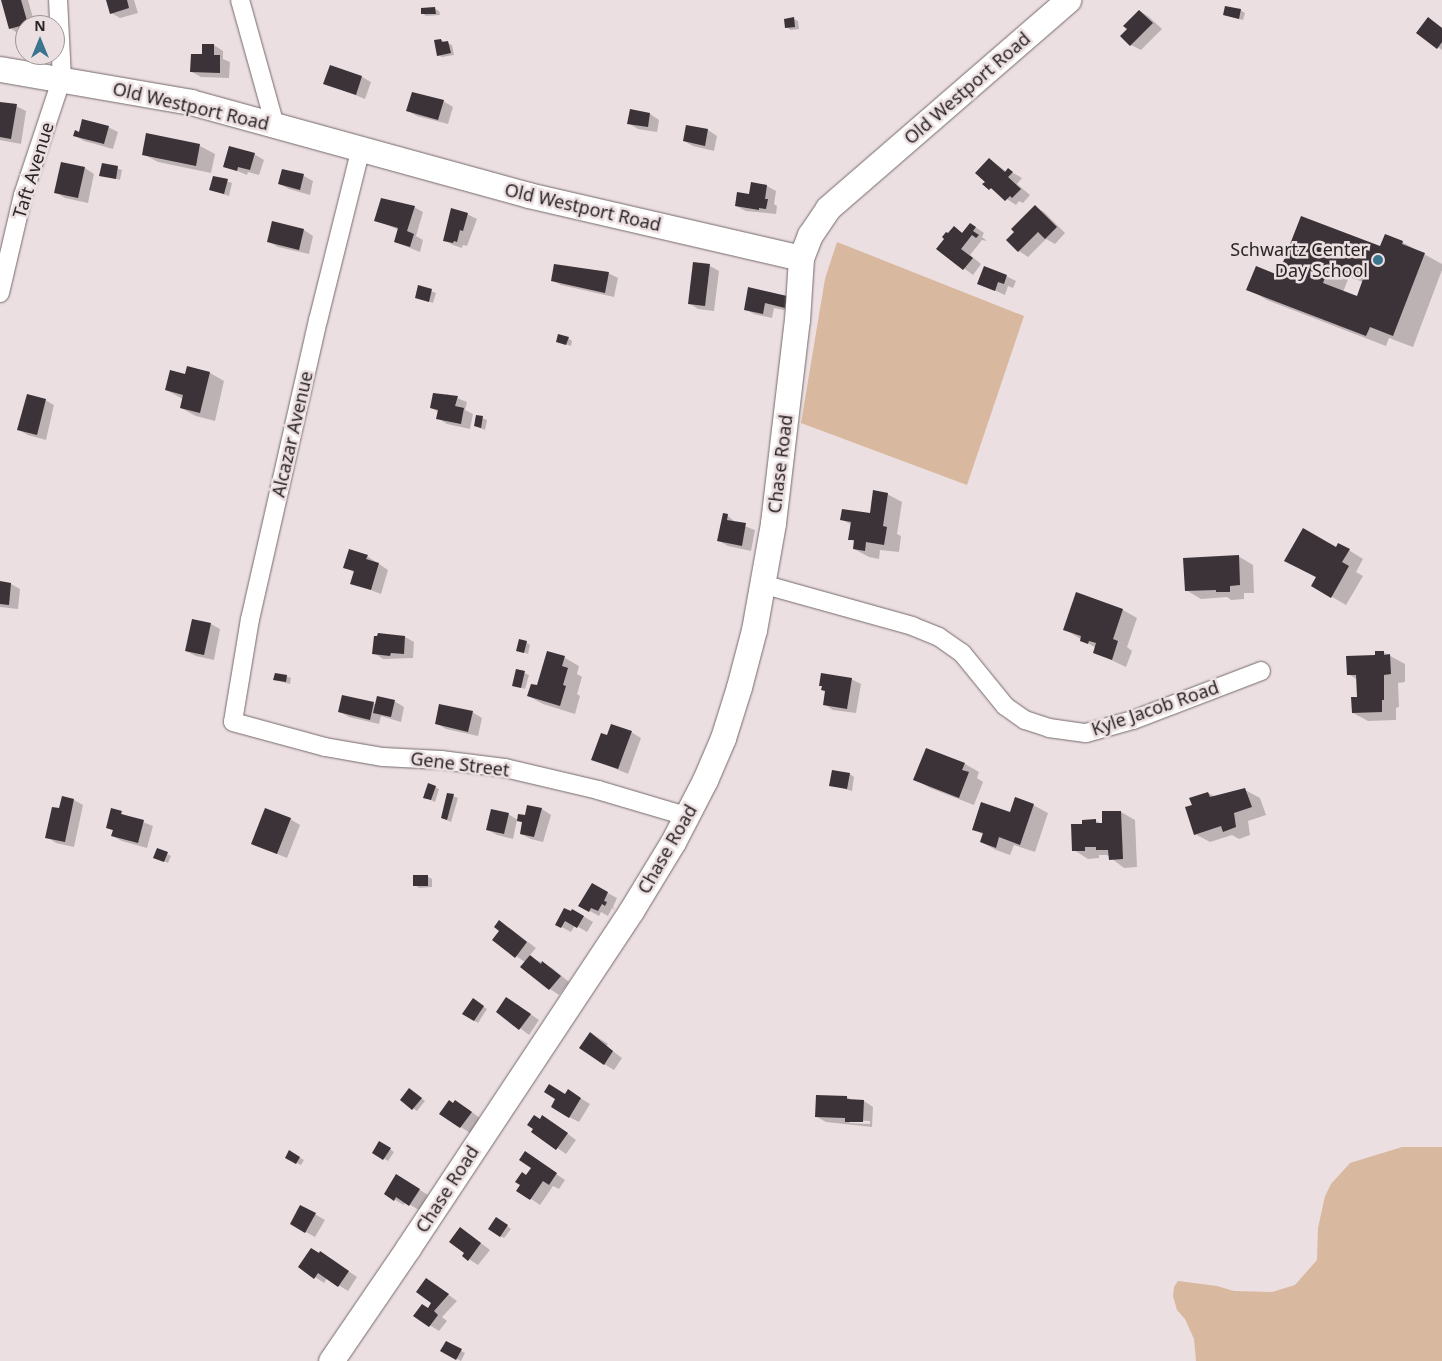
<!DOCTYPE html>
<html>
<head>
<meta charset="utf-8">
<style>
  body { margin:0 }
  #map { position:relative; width:1442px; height:1361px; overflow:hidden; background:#ecdfe1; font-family:"Noto Sans",sans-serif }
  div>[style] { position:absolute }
  .green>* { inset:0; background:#d8b89e }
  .shadow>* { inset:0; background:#0003 }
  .building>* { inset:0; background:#3b3338 }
  .roads { filter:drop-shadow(0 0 1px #74696b) drop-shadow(0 0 1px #74696b) }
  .street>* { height:18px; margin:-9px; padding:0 9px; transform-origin:9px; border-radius:9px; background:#fff }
  .secondary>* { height:25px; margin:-12.5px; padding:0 12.5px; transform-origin:12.5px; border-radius:12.5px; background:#fff }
  .dots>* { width:14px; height:14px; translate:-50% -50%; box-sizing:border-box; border:2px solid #ecdfe1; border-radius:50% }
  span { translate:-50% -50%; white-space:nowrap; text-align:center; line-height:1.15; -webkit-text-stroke:5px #ecdfe1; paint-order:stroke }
  .street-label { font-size:18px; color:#292425 }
  .poi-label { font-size:18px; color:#292425 }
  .right { translate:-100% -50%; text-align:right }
  .north { position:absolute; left:15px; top:15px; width:50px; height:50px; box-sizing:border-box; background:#ecdfe1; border:1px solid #9e9496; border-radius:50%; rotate:0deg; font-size:14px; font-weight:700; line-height:20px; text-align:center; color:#292425 }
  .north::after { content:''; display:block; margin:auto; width:18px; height:22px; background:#3b748e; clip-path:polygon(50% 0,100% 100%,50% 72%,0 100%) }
</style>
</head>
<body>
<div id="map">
  <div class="green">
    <i style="clip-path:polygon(837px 242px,1024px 316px,967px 485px,801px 423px,825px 279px)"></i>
    <i style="clip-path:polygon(1402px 1147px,1442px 1147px,1442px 1361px,1196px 1361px,1194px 1339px,1185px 1319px,1177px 1310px,1173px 1296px,1174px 1287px,1178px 1281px,1217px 1286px,1234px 1291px,1272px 1292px,1295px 1285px,1317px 1260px,1318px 1228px,1325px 1196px,1331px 1184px,1350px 1163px)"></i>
  </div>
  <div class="shadow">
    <i style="clip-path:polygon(2px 0,28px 0,35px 25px,25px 25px,25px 32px,19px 34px,10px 28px)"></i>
    <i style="clip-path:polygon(107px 0,134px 0,138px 13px,120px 18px,111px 13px)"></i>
    <i style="clip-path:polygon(435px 9px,439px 11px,440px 15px,426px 16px,422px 13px)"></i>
    <i style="clip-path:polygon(1240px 10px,1245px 13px,1243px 20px,1224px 15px)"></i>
    <i style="clip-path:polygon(1140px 11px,1149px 17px,1162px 29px,1141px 50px,1131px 45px,1128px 29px)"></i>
    <i style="clip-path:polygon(794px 19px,798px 21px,799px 29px,791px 30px,786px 27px)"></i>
    <i style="clip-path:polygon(1428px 19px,1442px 28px,1442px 50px,1438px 47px)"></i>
    <i style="clip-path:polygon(441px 40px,452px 45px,454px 55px,442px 57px,438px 55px)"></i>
    <i style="clip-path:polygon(203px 45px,214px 45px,223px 51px,223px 59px,230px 62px,229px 78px,201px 77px,192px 72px,203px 56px)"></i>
    <i style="clip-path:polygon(362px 77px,371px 82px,365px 99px,325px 83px)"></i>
    <i style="clip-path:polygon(443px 101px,453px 107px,448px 124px,417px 116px,408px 111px)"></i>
    <i style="clip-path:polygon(0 103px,16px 106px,26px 111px,21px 144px,0 140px)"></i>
    <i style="clip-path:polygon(650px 114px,659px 120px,657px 132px,638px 129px,628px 123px)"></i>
    <i style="clip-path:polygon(108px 127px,118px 132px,113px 149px,84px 141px,75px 136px)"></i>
    <i style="clip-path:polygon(708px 130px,717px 136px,714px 151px,693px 146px,684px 141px)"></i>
    <i style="clip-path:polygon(147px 135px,200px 146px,215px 154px,211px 173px,158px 162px,143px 154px)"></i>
    <i style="clip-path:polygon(254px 154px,264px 160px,259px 175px,248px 172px,247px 175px,225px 166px)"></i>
    <i style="clip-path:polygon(989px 159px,1007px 172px,1008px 170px,1022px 178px,1017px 184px,1030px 195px,1023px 203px,1019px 201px,1016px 205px,984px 184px,987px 182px)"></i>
    <i style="clip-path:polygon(103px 164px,122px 170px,120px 180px,101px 175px)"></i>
    <i style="clip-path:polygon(85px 168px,94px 174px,88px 203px,65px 198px,55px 192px)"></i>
    <i style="clip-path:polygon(283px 170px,304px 176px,313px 181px,310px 195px,289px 189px,280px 184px)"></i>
    <i style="clip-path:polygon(214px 177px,232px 183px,229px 196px,210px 190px)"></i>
    <i style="clip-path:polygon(767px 186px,776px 191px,774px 204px,777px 206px,776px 214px,746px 211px,736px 206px)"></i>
    <i style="clip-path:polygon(414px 207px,423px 212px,416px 236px,423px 240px,420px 252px,395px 242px,399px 230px,375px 220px)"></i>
    <i style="clip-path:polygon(1035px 207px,1044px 212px,1065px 233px,1055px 244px,1046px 239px,1028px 257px,1019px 251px)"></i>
    <i style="clip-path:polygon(467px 214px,477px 219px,467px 246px,463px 245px,462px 248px,453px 245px,444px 240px)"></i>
    <i style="clip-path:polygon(273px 223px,304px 230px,313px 236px,309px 254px,278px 247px,268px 241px)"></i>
    <i style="clip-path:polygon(971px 224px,984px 233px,982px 237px,987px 241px,982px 240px,970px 255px,981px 264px,973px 275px,938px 249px,954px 228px,963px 233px)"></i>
    <i style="clip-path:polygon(evenodd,1402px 242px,1442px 264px,1442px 270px,1413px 347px,1389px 338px,1386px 346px,1267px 300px,1248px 289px,1279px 276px,1402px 242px,1349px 277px,1363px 282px,1357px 297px,1343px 292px,1349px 277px)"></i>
    <i style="clip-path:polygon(710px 266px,719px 271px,714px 311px,698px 309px,689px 303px)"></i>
    <i style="clip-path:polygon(608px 273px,618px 278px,614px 297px,561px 285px,552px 280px)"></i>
    <i style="clip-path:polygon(1006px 276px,1016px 281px,1013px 288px,1008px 286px,1005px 295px,978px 283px)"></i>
    <i style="clip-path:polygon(419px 287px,436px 293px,433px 303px,416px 297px)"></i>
    <i style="clip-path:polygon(749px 289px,796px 302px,794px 312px,774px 308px,772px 318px,754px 314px,745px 309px)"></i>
    <i style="clip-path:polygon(568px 338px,572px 341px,571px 346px,561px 343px)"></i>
    <i style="clip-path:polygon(210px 373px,224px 381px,215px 421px,196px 416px,181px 408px,183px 399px,166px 390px,186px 375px)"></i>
    <i style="clip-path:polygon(447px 394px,467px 402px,465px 410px,473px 414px,470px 429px,447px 424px,438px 418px,439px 412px,431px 408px)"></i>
    <i style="clip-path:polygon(45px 400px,54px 405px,46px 440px,28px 435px,19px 430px)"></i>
    <i style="clip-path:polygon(477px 416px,487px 420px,485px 430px,475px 426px)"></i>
    <i style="clip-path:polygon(887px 494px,902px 502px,897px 534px,901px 536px,899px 552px,880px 550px,879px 559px,869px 557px,854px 549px,855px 542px,850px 539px,852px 525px,841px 519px,871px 514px)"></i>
    <i style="clip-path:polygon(727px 515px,736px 523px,755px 530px,751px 551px,728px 546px,719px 541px)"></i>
    <i style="clip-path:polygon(1339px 544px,1363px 559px,1356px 572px,1363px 576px,1346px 605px,1313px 586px,1317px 578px,1286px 561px,1336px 549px)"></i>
    <i style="clip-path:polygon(367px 556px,388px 570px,381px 594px,352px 583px,355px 573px,345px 567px)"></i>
    <i style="clip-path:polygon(1238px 556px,1253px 565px,1254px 593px,1244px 593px,1244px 599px,1231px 600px,1227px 597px,1201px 599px,1186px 590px)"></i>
    <i style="clip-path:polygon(0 583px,11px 584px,20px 589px,18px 609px,0 607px)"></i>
    <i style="clip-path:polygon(1077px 593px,1123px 610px,1137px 618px,1127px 647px,1132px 651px,1126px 667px,1094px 652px,1096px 648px,1064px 629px)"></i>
    <i style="clip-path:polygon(211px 624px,220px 629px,214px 660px,196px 656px,186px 651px)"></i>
    <i style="clip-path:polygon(379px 634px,405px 637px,414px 642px,413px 658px,383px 659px,374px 653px)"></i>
    <i style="clip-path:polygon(526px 642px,530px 645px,528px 654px,517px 650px)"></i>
    <i style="clip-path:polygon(1383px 652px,1405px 664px,1405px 682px,1398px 683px,1399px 707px,1396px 708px,1396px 720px,1368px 721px,1353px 713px,1359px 698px,1358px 680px,1348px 674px)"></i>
    <i style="clip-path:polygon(548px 653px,565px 658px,579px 666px,577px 674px,582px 677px,577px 694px,580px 696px,575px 714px,543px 704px,528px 696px,538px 687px)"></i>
    <i style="clip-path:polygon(524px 673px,529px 675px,525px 689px,513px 685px)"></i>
    <i style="clip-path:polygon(286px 676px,291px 678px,290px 684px,275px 680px)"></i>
    <i style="clip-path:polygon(851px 679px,861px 684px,856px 713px,833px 710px,824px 704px,826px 691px,823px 686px)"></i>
    <i style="clip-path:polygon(394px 701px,404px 707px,401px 722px,381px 716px,379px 724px,349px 717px,340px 712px,373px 703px,376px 705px)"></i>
    <i style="clip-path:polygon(472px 712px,482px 718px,478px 736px,446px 729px,436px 723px)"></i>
    <i style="clip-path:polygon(631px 732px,641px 738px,628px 774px,593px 759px,608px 737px)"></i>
    <i style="clip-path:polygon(927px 749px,965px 764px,979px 772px,977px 778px,983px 782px,974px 805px,930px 788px,915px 779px)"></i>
    <i style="clip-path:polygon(850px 774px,854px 777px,852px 791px,831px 785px)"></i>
    <i style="clip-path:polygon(435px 787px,439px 789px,435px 802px,424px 797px)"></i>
    <i style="clip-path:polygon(1245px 790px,1260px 798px,1266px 815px,1248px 821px,1250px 835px,1239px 839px,1232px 835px,1210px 842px,1195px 834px,1193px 805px,1208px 793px,1216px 797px)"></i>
    <i style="clip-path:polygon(453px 796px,458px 798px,451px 822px,442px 818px)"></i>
    <i style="clip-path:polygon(74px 800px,83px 805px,74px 847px,56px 843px,47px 837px,60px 810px)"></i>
    <i style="clip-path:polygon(1033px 805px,1048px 813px,1035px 852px,1014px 845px,1010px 855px,996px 850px,981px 842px,984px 835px,973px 829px)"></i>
    <i style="clip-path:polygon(528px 806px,542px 809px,551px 815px,543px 842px,531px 839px,521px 834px,523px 823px,517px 820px,513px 839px,497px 835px,488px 830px,508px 814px,518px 820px,526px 817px)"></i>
    <i style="clip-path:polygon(112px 810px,153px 826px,147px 848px,122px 841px,112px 836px,114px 831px,107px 828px)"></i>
    <i style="clip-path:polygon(1121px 812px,1135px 820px,1137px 867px,1124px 868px,1107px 855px,1099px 855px,1099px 858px,1088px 859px,1074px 850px,1083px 825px,1096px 821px,1102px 824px)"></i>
    <i style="clip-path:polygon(290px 819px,300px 825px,287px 858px,253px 844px)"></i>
    <i style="clip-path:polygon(167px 854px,171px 856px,168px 863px,159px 859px)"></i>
    <i style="clip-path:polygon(427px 876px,432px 879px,432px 887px,419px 888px,415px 885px)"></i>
    <i style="clip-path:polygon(593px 885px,617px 898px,613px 907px,615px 910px,612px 908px,608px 916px,601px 912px,599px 916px,579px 905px)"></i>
    <i style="clip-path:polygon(573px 910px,593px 922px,587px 932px,575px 925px,571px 932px,556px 924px)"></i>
    <i style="clip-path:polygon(508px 927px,536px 948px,529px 956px,552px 968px,569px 982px,559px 995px,550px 989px,525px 962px,516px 956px)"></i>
    <i style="clip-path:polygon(477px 1002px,487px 1009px,478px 1023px,464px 1014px)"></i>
    <i style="clip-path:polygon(516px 1004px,539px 1020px,529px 1035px,498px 1011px)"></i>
    <i style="clip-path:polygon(591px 1033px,608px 1044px,606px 1046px,622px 1058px,614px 1070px,604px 1064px)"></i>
    <i style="clip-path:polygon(414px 1092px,425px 1101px,417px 1111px,402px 1100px)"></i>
    <i style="clip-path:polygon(566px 1095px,577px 1096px,590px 1104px,579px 1122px,569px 1117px)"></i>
    <i style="clip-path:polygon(evenodd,847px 1097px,853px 1101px,864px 1101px,873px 1107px,872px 1127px,826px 1122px,817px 1117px,847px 1097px,847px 1120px,870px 1121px,870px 1124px,850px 1123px,847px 1120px)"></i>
    <i style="clip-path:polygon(465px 1107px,480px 1118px,470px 1133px,441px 1114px)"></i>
    <i style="clip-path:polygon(541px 1120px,552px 1122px,576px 1140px,566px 1154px,533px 1131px)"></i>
    <i style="clip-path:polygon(380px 1142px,394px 1152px,388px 1161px,373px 1152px)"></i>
    <i style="clip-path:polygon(289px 1152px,304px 1160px,301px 1165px,286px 1158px)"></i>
    <i style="clip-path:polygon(534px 1159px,565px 1180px,559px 1189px,553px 1186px,540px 1205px,518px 1190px,532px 1168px)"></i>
    <i style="clip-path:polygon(406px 1181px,428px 1195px,419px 1210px,405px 1202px,404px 1205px,385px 1194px)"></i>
    <i style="clip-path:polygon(301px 1206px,325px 1220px,315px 1237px,291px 1224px)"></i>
    <i style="clip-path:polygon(501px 1221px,511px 1229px,504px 1238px,500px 1236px)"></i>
    <i style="clip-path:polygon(469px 1234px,490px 1250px,478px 1265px,464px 1256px)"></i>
    <i style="clip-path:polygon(330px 1258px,357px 1277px,348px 1291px,327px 1278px,324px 1283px,300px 1267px)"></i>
    <i style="clip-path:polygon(435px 1285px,457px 1301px,442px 1317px,447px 1321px,439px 1331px,415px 1316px,429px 1309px,433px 1303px)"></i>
    <i style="clip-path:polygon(446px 1342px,465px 1353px,461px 1361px,442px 1351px)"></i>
  </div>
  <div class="building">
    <i style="clip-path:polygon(1px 0,21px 0,28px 24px,9px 29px)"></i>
    <i style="clip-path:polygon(106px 0,127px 0,129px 8px,110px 14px)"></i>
    <i style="clip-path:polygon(1225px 6px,1241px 9px,1239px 19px,1223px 15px)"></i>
    <i style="clip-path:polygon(435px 7px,436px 14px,421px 14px,421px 8px)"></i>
    <i style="clip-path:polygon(1139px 10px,1153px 23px,1130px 46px,1120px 36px,1127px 29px,1123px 26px)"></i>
    <i style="clip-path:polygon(794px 17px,795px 27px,785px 28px,784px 19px)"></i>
    <i style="clip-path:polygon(1428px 17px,1442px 28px,1442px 42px,1437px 49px,1416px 33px)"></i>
    <i style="clip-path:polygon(441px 39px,442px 42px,448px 41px,451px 53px,437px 56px,434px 40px)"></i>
    <i style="clip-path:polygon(202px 44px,214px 44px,214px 55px,220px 55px,220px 73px,190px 72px,191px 54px,202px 54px)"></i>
    <i style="clip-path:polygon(330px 65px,362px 76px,356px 95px,323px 84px)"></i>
    <i style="clip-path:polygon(412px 92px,444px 100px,438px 120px,406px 111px)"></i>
    <i style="clip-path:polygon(0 102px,17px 104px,11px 139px,0 137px)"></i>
    <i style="clip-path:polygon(630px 109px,650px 113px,648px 127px,627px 124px)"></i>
    <i style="clip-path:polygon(82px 119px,109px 126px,104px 144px,73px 136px,75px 130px,79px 132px)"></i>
    <i style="clip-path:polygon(686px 125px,708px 129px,705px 146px,683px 141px)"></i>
    <i style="clip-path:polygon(146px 133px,200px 144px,196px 166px,142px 155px)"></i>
    <i style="clip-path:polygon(229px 146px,255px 153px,250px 170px,238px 167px,237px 171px,223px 167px)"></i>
    <i style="clip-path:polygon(989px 158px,1005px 172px,1008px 168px,1013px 172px,1008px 177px,1021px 189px,1012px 198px,1010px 196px,1005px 201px,991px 188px,989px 190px,982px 184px,985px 182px,975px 173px)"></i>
    <i style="clip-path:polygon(61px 162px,85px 167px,78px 198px,54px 193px)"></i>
    <i style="clip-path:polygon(102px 163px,118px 166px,116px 179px,99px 176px)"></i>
    <i style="clip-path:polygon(282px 169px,304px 174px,300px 190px,278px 184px)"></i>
    <i style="clip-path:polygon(213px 176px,228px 179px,224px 194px,209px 190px)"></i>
    <i style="clip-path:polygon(751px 182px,767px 185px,765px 199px,768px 199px,766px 209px,759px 208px,759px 210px,735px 206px,737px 192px,749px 194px)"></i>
    <i style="clip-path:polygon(381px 198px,415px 206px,407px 231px,414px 234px,410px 247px,394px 242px,398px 228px,374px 221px)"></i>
    <i style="clip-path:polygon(1035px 205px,1057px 227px,1045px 239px,1038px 232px,1018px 252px,1006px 240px,1014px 232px,1011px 229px)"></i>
    <i style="clip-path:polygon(451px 208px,468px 213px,463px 231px,460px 230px,457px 242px,454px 241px,453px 243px,443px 241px)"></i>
    <i style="clip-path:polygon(evenodd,1301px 216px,1380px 246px,1385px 234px,1403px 241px,1402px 244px,1425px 253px,1393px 336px,1370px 327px,1366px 336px,1246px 290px,1256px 266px,1278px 275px,1301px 216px,1329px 267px,1363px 279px,1357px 296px,1323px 283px,1329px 267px)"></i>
    <i style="clip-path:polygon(272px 221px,304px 229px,299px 250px,267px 242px)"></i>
    <i style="clip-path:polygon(970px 223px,976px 227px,973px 231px,979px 235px,976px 238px,972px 235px,961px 249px,973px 258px,963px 270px,936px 249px,944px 239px,942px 237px,946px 232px,948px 233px,954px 226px,962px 233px)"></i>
    <i style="clip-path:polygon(693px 262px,710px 264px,705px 306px,688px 304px)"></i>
    <i style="clip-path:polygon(554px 264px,609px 272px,605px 293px,551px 281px)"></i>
    <i style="clip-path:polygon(984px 266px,1007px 275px,1004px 284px,998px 282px,995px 291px,977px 284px)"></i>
    <i style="clip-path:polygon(418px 285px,432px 289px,429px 302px,415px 298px)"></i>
    <i style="clip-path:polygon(748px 287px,787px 296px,785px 308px,765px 303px,763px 314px,744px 310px)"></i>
    <i style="clip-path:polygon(558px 334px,569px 337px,566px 345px,556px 342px)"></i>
    <i style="clip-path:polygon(187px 366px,210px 372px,200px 413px,180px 408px,183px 395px,165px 390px,170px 370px,185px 374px)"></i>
    <i style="clip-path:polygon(433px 393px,458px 396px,455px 406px,464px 408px,461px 424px,436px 419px,438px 410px,430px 408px)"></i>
    <i style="clip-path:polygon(27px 394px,46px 399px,37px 435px,17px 430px)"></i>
    <i style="clip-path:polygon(476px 415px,483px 416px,481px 428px,474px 426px)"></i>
    <i style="clip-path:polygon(873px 490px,888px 493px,883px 526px,887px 527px,884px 545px,866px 542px,865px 551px,853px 549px,854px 540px,848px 540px,851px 522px,840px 520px,842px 509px,870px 513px)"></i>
    <i style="clip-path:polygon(723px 513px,728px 514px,727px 520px,746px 523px,742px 546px,717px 541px)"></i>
    <i style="clip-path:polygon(1303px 528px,1336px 547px,1338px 543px,1350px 549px,1342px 562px,1349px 566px,1331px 598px,1311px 586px,1316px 577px,1284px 561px)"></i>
    <i style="clip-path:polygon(349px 549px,368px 555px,366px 559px,379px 563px,371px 590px,350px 584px,354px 571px,343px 568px)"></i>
    <i style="clip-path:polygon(1239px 555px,1240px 585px,1230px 586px,1230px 592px,1216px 592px,1216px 590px,1185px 591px,1183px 558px)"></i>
    <i style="clip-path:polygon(0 581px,11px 583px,9px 605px,0 604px)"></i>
    <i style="clip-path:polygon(1076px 592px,1123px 609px,1113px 639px,1118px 641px,1112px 660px,1093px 653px,1096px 643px,1089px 641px,1088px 644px,1080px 641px,1081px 636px,1063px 630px)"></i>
    <i style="clip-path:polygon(192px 619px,211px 623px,204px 655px,185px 651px)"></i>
    <i style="clip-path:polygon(378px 633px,405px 636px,404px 654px,391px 653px,390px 656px,372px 654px,374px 636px,377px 636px)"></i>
    <i style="clip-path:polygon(519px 639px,527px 641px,524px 653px,516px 651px)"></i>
    <i style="clip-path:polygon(547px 651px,565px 656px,562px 666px,568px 668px,563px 685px,566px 686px,560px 706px,527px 696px,531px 684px,537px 685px)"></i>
    <i style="clip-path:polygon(1375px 651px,1384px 651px,1384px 655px,1390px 654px,1391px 674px,1384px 675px,1384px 700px,1382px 700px,1382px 712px,1352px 713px,1351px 697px,1357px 697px,1356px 675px,1347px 675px,1346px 656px,1375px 655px)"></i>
    <i style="clip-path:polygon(516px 669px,525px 671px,521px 688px,512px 686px)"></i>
    <i style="clip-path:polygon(275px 673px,287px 675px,286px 682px,273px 680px)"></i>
    <i style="clip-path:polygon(821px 673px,852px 678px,847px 709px,823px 705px,825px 691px,821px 690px,822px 686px,819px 686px)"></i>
    <i style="clip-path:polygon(342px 695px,374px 702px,370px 720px,338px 712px)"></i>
    <i style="clip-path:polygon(377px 696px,395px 700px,391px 717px,373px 713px)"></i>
    <i style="clip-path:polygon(439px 704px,473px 711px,468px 732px,435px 724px)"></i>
    <i style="clip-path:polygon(611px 724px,632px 731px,618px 769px,591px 760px,601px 733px,607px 735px)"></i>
    <i style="clip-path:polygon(926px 748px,965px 763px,962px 770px,969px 772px,959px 798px,913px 780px)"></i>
    <i style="clip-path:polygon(832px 770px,850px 773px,847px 789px,829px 786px)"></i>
    <i style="clip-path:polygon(428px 783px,436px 786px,431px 800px,423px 798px)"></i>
    <i style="clip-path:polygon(1245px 788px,1252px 807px,1234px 813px,1236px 827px,1223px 832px,1221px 826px,1194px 835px,1185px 807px,1192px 805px,1189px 798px,1208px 792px,1210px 797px)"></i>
    <i style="clip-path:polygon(447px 793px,454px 794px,447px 820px,441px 818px)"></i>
    <i style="clip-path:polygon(62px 796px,74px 799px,65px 842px,45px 838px,52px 807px,59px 808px)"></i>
    <i style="clip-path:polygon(1015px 797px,1034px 804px,1020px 845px,999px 837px,996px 848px,980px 842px,983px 833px,972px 830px,981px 802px,1010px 812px)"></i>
    <i style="clip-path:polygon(527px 805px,542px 808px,534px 837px,520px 834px,522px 822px,517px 821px,518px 814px,525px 815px)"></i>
    <i style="clip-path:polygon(111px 808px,122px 811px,121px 814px,144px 820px,138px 843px,111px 836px,113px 830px,106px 828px)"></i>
    <i style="clip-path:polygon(265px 808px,291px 818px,277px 854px,251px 844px)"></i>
    <i style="clip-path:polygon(491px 809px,509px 813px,504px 834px,486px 830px)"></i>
    <i style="clip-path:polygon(1102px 811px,1121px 811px,1123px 859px,1109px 860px,1108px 850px,1096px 850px,1096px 847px,1085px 847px,1085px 851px,1072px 851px,1071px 824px,1082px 824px,1082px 820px,1096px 819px,1096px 823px,1102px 823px)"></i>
    <i style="clip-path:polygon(157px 848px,168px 852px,164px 862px,153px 858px)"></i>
    <i style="clip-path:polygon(413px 875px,428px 875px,428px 886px,413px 886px)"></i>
    <i style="clip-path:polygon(592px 883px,608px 892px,604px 901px,607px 902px,605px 906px,602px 904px,598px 911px,591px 908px,589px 912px,578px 906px)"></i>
    <i style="clip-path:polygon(564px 908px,571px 911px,572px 909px,584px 916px,577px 928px,565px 921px,561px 928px,555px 925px)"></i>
    <i style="clip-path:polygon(499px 920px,527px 942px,515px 958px,492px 940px,499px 931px,494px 927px)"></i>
    <i style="clip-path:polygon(530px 955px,541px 964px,542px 961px,561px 976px,549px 990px,520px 967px)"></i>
    <i style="clip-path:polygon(506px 997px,531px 1014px,519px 1030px,496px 1012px)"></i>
    <i style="clip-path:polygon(473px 998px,484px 1006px,474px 1021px,462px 1014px)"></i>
    <i style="clip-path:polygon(590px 1032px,613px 1051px,604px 1065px,579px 1048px)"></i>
    <i style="clip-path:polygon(549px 1084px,565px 1094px,568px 1089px,581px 1098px,569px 1118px,551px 1107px,555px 1099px,544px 1092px)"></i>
    <i style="clip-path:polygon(409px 1088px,422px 1098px,412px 1110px,400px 1100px)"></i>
    <i style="clip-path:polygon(816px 1095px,847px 1096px,847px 1099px,864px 1100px,863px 1122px,845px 1122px,845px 1118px,815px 1117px)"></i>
    <i style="clip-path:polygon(449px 1100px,453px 1103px,455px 1100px,472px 1112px,460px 1128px,439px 1114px)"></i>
    <i style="clip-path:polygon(534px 1115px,540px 1119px,542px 1115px,568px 1133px,556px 1150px,531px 1132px,533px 1129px,527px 1125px)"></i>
    <i style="clip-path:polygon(379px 1141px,391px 1148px,383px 1160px,372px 1153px)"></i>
    <i style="clip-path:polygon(289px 1150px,300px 1157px,296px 1164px,285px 1158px)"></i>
    <i style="clip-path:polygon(525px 1151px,557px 1173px,549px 1185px,543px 1181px,530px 1200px,516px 1191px,520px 1185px,515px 1182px,522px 1172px,526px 1175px,531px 1168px,519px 1160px)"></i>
    <i style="clip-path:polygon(396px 1174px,420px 1189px,409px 1206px,396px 1197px,394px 1201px,384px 1194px)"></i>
    <i style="clip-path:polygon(300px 1205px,316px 1213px,305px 1233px,290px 1224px)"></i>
    <i style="clip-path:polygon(496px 1217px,508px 1225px,500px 1237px,488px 1229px)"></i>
    <i style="clip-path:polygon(460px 1227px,481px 1243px,468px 1261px,462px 1256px,464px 1253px,449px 1242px)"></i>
    <i style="clip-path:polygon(311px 1248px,319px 1253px,320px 1251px,349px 1271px,338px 1287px,318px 1273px,314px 1279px,298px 1267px)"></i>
    <i style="clip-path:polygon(426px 1278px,449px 1294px,434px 1311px,438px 1315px,429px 1327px,413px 1316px,422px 1304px,428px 1308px,431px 1303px,416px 1292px)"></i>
    <i style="clip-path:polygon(446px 1341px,462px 1349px,456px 1360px,440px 1351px)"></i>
  </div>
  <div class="roads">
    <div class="street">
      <i style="left:240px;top:0;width:130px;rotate:74.4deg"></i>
      <i style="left:361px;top:148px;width:177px;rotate:104deg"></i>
      <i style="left:318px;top:320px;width:307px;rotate:102.8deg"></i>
      <i style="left:250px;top:619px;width:104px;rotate:99.4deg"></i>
      <i style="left:233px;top:722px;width:95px;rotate:15.2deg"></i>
      <i style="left:325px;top:747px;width:59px;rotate:9.8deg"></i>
      <i style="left:383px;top:757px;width:58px;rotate:3deg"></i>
      <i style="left:441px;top:760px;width:64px;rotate:7.1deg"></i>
      <i style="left:505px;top:768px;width:96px;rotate:13.3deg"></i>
      <i style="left:598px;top:790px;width:92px;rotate:16.5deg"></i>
      <i style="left:0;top:293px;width:101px;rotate:-76.8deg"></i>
      <i style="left:23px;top:195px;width:123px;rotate:-71.6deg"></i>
      <i style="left:62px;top:78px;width:78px;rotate:-92.9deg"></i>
      <i style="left:762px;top:584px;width:156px;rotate:15.6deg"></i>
      <i style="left:912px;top:626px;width:29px;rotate:22deg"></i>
      <i style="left:939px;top:637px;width:28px;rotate:35deg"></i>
      <i style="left:962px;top:653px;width:68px;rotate:50.9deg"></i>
      <i style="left:1005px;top:706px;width:24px;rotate:35deg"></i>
      <i style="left:1025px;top:720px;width:25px;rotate:18deg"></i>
      <i style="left:1049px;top:728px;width:37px;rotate:8deg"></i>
      <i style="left:1086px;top:733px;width:49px;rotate:-15.5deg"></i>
      <i style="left:1133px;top:720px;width:137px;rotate:-20.9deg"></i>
    </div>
    <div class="secondary">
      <i style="left:0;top:69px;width:194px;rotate:9.8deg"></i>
      <i style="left:191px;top:102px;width:350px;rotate:15.4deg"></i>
      <i style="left:528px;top:195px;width:280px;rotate:13deg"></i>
      <i style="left:331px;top:1361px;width:137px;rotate:-55.7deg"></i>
      <i style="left:408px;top:1248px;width:404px;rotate:-56.5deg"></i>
      <i style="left:631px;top:911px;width:81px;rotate:-58.7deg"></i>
      <i style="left:673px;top:842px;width:70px;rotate:-62.7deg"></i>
      <i style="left:705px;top:780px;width:46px;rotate:-66.8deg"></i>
      <i style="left:723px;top:738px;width:53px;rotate:-72.6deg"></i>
      <i style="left:739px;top:687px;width:59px;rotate:-75.3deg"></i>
      <i style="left:754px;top:630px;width:109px;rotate:-79.9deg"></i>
      <i style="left:773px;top:523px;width:204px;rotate:-83.3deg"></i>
      <i style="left:797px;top:320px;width:62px;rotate:-86.3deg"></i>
      <i style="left:801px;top:258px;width:25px;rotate:-69deg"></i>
      <i style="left:810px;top:235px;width:32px;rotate:-56deg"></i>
      <i style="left:828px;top:208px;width:318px;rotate:-40.9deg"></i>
    </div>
  </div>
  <div class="dots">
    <i style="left:1378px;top:260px;background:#3b748e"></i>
  </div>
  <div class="street-label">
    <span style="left:967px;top:88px;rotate:-41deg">Old Westport Road</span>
    <span style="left:191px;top:106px;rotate:13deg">Old Westport Road</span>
    <span style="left:33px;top:170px;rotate:-73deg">Taft Avenue</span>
    <span style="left:583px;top:207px;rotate:13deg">Old Westport Road</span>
    <span style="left:292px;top:434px;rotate:-77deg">Alcazar Avenue</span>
    <span style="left:780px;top:464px;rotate:-83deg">Chase Road</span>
    <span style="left:1155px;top:708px;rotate:-19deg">Kyle Jacob Road</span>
    <span style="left:460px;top:764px;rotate:7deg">Gene Street</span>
    <span style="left:667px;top:849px;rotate:-60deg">Chase Road</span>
    <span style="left:447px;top:1189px;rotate:-57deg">Chase Road</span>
  </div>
  <div class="poi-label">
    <span class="right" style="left:1368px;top:260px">Schwartz Center<br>Day School</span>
  </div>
  <div class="north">N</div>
</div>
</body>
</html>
